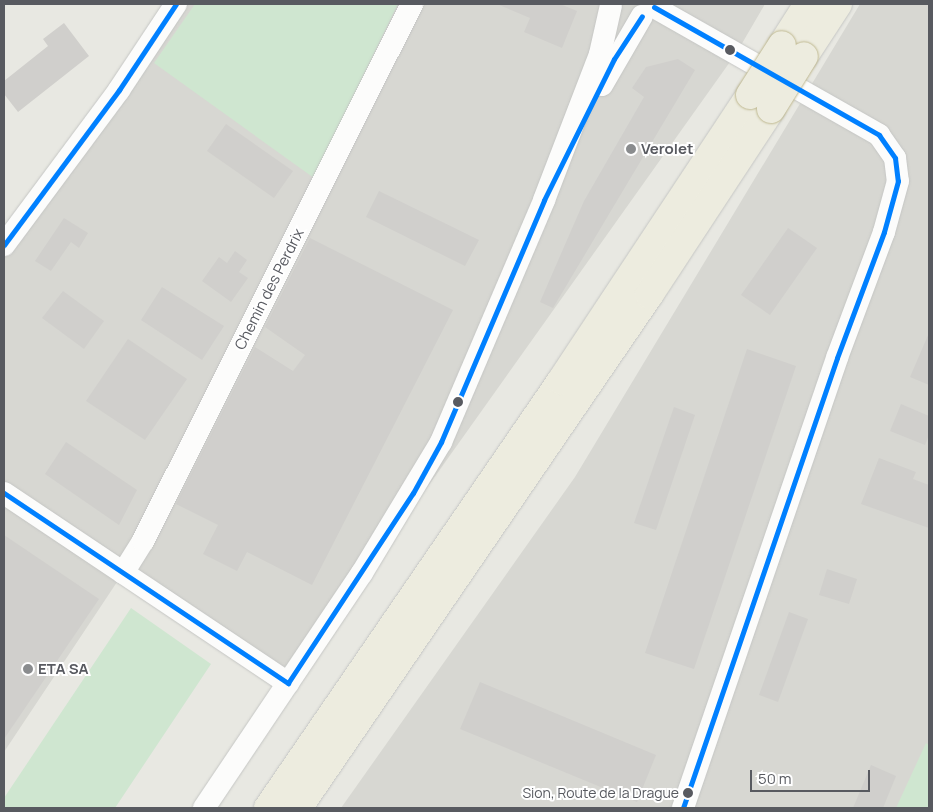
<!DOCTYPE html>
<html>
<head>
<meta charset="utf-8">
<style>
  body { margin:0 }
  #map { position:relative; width:933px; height:812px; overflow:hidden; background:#e8e8e2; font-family:Manrope,sans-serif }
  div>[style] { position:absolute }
  .industrial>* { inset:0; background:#d7d7d2 }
  .green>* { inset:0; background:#cfe6d0 }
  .building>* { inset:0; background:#d0cfcc }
  .roads { filter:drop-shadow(0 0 1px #c5c6c4) drop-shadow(0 0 1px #c5c6c4) }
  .minor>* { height:22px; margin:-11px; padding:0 11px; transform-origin:11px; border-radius:11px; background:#fcfcfb }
  .highway>* { height:28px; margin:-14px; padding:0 14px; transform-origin:14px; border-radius:14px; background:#edecdf }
  .bridges { filter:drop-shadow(0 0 1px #bfb890) drop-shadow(0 0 1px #bfb890) }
  .highway-bridge>* { height:28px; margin:-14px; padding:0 14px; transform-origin:14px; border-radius:14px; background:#edecdf }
  .bus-1>* { height:5px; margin:-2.5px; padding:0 2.5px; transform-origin:2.5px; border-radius:2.5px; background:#0080ff }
  .dots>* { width:14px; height:14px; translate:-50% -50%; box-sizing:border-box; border:2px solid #fff; border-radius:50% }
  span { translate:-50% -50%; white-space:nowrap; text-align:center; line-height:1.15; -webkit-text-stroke:4px #fff; paint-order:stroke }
  .bus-label { font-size:14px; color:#585a60 }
  .right { translate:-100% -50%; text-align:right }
  .poi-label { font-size:15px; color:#585a60; font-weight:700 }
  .left { translate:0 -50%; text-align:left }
  .street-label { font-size:15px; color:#585a60 }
  .frame { position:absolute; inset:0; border:5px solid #585a60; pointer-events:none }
  .scale { position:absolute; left:750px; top:770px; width:120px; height:22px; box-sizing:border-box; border:2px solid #585a60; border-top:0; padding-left:6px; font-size:15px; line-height:18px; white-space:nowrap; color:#585a60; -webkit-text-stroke:4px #fff; paint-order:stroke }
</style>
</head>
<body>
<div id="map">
  <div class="industrial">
    <i style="clip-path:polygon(176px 4px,765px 4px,737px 52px,288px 683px,123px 573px,4px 752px,4px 245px)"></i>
    <i style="clip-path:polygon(860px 4px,929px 4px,929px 808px,341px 808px,575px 477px)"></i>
  </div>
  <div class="green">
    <i style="clip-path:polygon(195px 4px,398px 4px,314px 178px,154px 63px)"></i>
    <i style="clip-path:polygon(131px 608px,211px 664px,115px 808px,4px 808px,4px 798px)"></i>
    <i style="clip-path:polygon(926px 743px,929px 745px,929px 808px,896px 808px)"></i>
  </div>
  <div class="building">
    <i style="clip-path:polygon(497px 4px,560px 4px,577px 11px,562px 48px,524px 32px,530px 18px)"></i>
    <i style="clip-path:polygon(64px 23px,89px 56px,18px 112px,4px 94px,4px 81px,48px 46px,43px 39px)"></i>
    <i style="clip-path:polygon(678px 59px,695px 70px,553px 308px,540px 302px,584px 201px,644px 97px,632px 88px,646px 67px)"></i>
    <i style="clip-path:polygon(226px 124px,293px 171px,274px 198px,207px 151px)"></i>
    <i style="clip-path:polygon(379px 191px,479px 240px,465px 266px,366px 217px)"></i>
    <i style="clip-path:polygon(64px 218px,88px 233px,79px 248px,71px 242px,51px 271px,35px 261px)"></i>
    <i style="clip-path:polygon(788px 228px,817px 248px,770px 315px,741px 295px)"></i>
    <i style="clip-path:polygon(310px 238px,453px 310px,312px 585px,247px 552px,237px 571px,203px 554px,218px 525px,176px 504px,255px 347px,293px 371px,305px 355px,265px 327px)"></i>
    <i style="clip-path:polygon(235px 251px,247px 260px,239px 272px,248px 278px,231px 302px,202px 281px,219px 257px,227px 263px)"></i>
    <i style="clip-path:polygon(162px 287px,224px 326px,202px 360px,141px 320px)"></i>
    <i style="clip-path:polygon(63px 291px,104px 321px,84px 349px,42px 318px)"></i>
    <i style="clip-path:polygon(929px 333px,929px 385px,910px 377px)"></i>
    <i style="clip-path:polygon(128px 339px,187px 379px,145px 440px,86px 401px)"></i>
    <i style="clip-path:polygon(747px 349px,796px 366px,694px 669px,645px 653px)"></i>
    <i style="clip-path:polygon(901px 404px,929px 416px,929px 435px,925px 445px,890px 431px)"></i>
    <i style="clip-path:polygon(674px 407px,695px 415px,656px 530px,634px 523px)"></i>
    <i style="clip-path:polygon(66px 442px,137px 490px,119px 525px,45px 474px)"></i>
    <i style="clip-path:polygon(879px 458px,916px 472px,913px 479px,929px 485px,929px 528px,861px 504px)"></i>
    <i style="clip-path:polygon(4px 535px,99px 599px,4px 739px)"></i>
    <i style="clip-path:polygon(827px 569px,857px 579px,849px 604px,819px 595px)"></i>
    <i style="clip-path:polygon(789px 612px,808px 619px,778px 702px,759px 695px)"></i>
    <i style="clip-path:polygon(480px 682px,656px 755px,637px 802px,460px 729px)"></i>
    <i style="clip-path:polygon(871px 765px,896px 776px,883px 808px,853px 808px)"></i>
  </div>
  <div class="roads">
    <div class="minor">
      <i style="left:654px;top:7px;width:259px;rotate:29.6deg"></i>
      <i style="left:879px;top:135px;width:28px;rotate:55deg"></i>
      <i style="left:895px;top:158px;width:23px;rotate:83deg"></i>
      <i style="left:898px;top:181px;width:53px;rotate:105.4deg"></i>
      <i style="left:884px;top:232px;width:134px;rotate:110.5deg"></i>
      <i style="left:837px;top:358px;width:476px;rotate:108.9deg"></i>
      <i style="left:602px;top:85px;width:80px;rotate:-59.9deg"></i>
      <i style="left:4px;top:245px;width:193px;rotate:-53.4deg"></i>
      <i style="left:119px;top:90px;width:103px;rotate:-56.5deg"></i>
      <i style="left:4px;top:493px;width:342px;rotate:33.8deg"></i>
      <i style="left:123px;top:573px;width:38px;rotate:-58deg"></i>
      <i style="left:143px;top:541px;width:601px;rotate:-63.39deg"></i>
      <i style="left:204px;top:808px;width:283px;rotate:-56.1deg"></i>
      <i style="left:362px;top:573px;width:153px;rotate:-58.9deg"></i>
      <i style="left:441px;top:442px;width:263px;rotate:-66.9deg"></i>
      <i style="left:544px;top:200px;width:156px;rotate:-69deg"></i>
      <i style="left:600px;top:54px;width:50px;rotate:-77.3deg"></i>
    </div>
    <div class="highway">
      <i style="left:782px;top:45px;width:49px;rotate:-57.6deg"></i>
      <i style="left:804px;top:56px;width:62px;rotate:-56.8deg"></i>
      <i style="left:268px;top:808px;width:518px;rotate:-55.54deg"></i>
      <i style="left:561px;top:381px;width:343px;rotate:-56.5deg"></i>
      <i style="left:298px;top:808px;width:622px;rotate:-55.62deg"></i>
      <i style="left:649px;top:295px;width:222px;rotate:-56.7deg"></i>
    </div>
  </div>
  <div class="bridges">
    <div class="highway-bridge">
      <i style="left:750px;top:95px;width:59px;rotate:-57.4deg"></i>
      <i style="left:771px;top:109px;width:62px;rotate:-58.1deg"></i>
    </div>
  </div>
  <div class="bus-1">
    <i style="left:654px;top:7px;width:259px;rotate:29.6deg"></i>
    <i style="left:879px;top:135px;width:28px;rotate:55deg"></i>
    <i style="left:895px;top:158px;width:23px;rotate:83deg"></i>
    <i style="left:898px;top:181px;width:53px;rotate:105.4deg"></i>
    <i style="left:884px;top:232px;width:134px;rotate:110.5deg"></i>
    <i style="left:837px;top:358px;width:476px;rotate:108.9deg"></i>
    <i style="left:4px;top:245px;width:193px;rotate:-53.4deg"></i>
    <i style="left:119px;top:90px;width:103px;rotate:-56.5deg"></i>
    <i style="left:4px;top:493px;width:342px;rotate:33.8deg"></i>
    <i style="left:288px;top:683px;width:227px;rotate:-56.7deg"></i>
    <i style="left:413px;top:493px;width:58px;rotate:-61.2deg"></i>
    <i style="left:441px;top:442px;width:263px;rotate:-66.9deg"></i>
    <i style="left:544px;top:200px;width:157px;rotate:-63.6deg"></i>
    <i style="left:614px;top:59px;width:51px;rotate:-56.9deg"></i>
  </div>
  <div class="dots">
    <i style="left:730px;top:50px;background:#585a60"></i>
    <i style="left:631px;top:149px;background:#8a8c8e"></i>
    <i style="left:458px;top:402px;background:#585a60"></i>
    <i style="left:28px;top:669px;background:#8a8c8e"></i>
    <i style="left:688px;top:793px;background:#585a60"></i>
  </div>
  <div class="bus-label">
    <span class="right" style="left:679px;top:793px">Sion, Route de la Drague</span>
  </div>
  <div class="poi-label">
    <span class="left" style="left:641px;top:149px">Verolet</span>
    <span class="left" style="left:38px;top:669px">ETA SA</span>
  </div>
  <div class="street-label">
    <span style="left:269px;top:289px;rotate:-63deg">Chemin des Perdrix</span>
  </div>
  <div class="frame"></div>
  <div class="scale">50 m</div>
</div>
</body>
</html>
